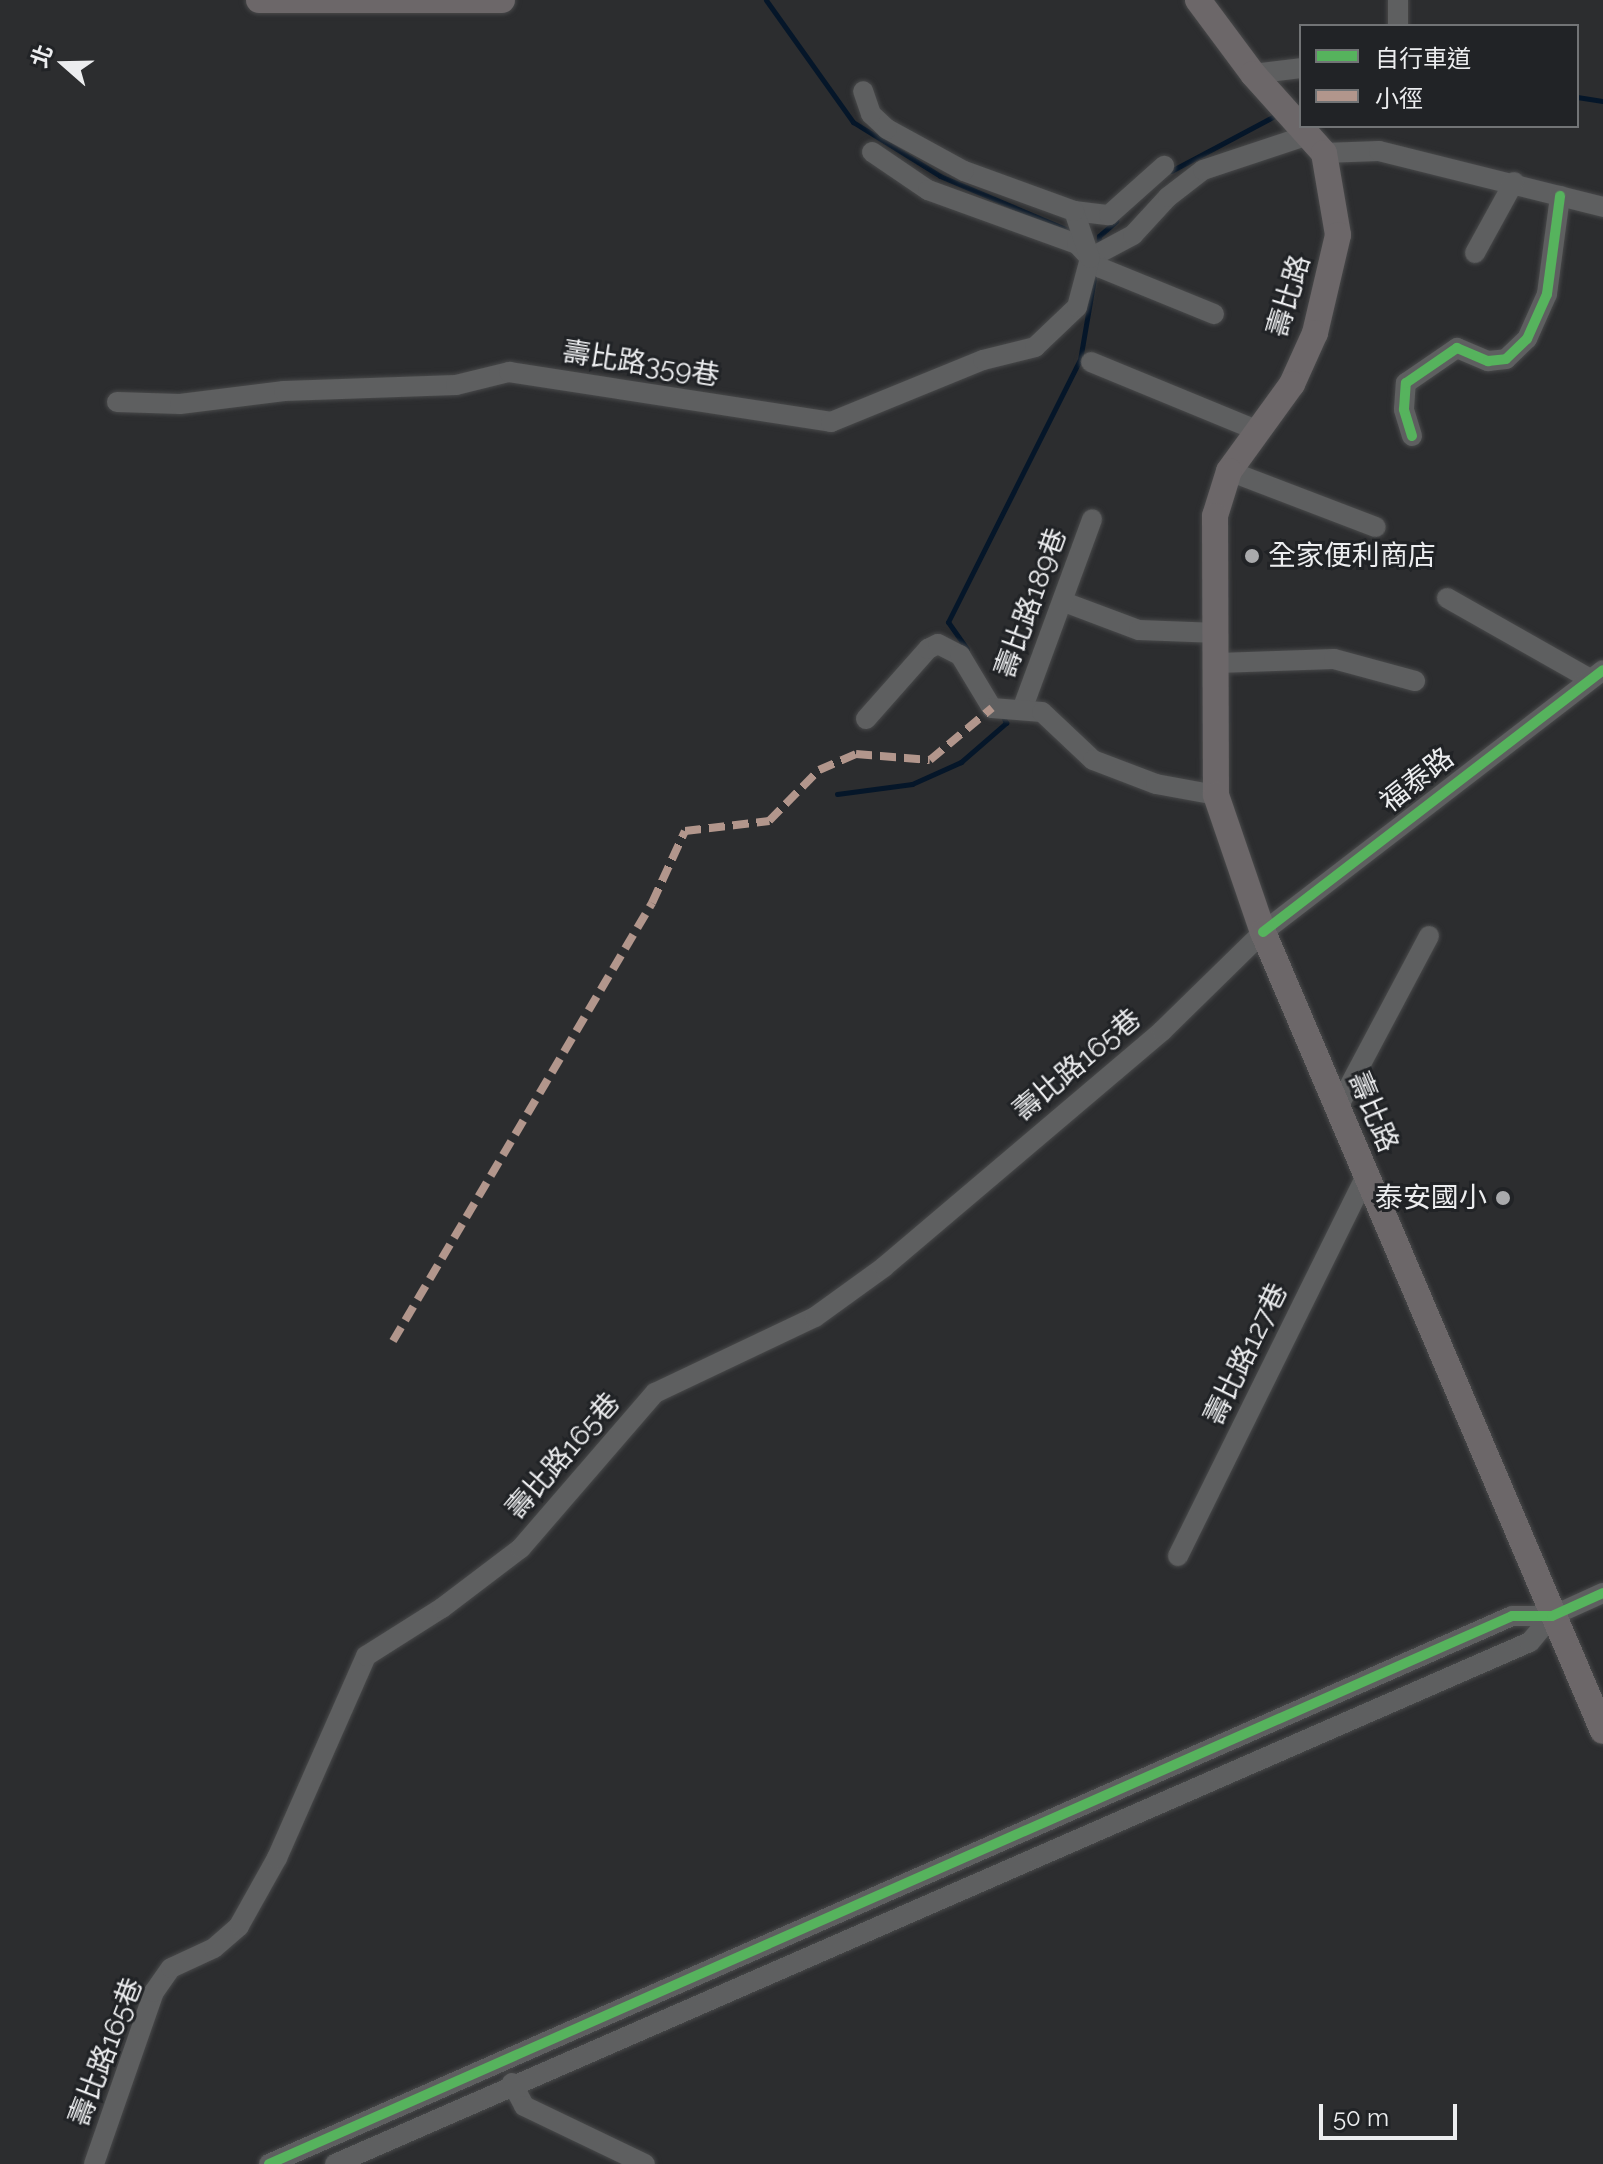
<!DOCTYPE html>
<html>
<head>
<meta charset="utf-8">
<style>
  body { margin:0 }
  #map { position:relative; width:1603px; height:2164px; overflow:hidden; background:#2c2d2f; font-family:Raleway,"Noto Sans TC",sans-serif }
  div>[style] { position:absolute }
  .stream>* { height:5px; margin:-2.5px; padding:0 2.5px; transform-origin:2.5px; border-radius:2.5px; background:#051629 }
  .roads { filter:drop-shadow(0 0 2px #48494a) drop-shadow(0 0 2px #48494a) }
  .minor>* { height:20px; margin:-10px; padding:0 10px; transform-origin:10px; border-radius:10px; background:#5e5f60 }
  .major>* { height:26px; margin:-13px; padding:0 13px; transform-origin:13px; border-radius:13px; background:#6c6769 }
  .quiet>* { height:8px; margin-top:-4px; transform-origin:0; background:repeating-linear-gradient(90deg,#b2968c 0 16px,transparent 0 24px) }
  .cycleway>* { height:10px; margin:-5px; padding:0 5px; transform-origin:5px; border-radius:5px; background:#56b35d }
  .dots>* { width:22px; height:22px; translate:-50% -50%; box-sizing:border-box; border:4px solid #212326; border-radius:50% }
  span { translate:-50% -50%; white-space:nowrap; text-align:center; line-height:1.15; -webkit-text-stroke:6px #212326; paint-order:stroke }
  .street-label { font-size:28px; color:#ecedef }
  .poi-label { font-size:28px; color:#ecedef }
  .left { translate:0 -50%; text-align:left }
  .right { translate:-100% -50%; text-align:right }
  .legend { position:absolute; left:1299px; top:24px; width:280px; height:104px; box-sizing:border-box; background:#212326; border:2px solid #727476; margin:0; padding:10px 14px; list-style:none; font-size:24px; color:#ecedef }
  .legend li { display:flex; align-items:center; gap:16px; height:40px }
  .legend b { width:40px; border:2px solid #727476 }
  .north { position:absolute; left:24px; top:24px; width:80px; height:80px; -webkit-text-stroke:6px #212326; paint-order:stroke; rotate:290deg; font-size:22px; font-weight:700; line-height:32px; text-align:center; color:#ecedef }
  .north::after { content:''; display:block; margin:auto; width:28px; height:36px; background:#ecedef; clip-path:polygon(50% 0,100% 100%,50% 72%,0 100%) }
  .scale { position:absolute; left:1319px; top:2104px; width:138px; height:36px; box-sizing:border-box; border:4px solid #ecedef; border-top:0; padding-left:10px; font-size:24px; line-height:28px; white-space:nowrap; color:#ecedef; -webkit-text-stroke:6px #212326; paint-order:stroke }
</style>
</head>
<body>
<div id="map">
  <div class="stream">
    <i style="left:766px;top:0;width:150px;rotate:54.5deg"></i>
    <i style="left:853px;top:122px;width:102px;rotate:31.8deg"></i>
    <i style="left:940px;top:176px;width:147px;rotate:22.9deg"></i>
    <i style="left:1577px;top:97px;width:26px;rotate:9deg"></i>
    <i style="left:1171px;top:171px;width:121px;rotate:-28deg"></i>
    <i style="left:1099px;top:236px;width:23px;rotate:-41deg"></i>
    <i style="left:1098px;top:248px;width:12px;rotate:-85deg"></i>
    <i style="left:967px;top:649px;width:33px;rotate:-125deg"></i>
    <i style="left:948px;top:622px;width:293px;rotate:-63.3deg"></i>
    <i style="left:1080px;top:360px;width:83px;rotate:-80.3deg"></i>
    <i style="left:837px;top:794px;width:76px;rotate:-7.6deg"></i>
    <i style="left:912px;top:784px;width:54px;rotate:-24.2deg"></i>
    <i style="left:961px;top:762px;width:60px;rotate:-40.9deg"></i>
    <i style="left:1006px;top:723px;width:10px;rotate:-114deg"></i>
  </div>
  <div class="roads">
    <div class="minor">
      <i style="left:1398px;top:0;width:26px;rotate:90deg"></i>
      <i style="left:1253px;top:74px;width:48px;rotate:-7.1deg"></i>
      <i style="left:872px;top:152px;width:68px;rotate:34.2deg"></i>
      <i style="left:928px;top:190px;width:158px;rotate:19.9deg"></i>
      <i style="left:1077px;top:244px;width:19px;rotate:47deg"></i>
      <i style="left:1090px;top:258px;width:49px;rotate:-28.1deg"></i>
      <i style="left:1133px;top:235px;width:52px;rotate:-47.4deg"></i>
      <i style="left:1168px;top:197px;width:44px;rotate:-37.6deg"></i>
      <i style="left:1203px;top:170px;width:111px;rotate:-18.4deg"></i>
      <i style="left:1324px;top:153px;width:55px;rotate:-2.1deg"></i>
      <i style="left:1379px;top:151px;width:231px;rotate:14deg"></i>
      <i style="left:1074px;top:211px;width:35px;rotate:7deg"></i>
      <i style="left:1109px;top:215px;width:74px;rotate:-41.7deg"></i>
      <i style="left:1475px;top:253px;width:81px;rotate:-61.2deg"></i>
      <i style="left:1090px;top:258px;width:15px;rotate:42deg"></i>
      <i style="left:1101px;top:268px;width:122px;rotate:22.2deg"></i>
      <i style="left:1091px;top:362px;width:181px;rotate:22.4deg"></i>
      <i style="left:117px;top:402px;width:63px;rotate:1.8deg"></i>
      <i style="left:180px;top:404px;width:105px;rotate:-7.1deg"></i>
      <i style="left:284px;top:391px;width:172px;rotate:-2deg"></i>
      <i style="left:456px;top:385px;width:55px;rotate:-13.8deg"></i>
      <i style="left:509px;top:372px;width:326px;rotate:8.8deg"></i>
      <i style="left:831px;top:422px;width:164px;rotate:-22.2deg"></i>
      <i style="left:983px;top:360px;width:54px;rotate:-14deg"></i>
      <i style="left:1035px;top:347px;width:58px;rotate:-43.6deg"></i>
      <i style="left:1077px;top:307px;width:51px;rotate:-75.1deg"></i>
      <i style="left:1090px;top:258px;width:50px;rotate:-108.8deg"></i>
      <i style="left:1074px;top:211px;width:117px;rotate:-160deg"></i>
      <i style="left:964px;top:171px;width:88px;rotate:-151.4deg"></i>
      <i style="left:887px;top:129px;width:22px;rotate:-137deg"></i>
      <i style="left:871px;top:114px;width:24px;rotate:-109deg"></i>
      <i style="left:1412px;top:436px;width:28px;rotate:-107deg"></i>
      <i style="left:1404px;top:409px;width:26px;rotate:-86deg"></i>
      <i style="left:1406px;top:383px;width:62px;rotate:-34.5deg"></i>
      <i style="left:1457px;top:348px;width:34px;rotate:23deg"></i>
      <i style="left:1488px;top:361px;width:18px;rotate:-6deg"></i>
      <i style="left:1506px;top:359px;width:29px;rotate:-44deg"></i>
      <i style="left:1527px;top:339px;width:49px;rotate:-66deg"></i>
      <i style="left:1547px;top:294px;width:99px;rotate:-82.4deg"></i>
      <i style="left:1229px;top:471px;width:157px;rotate:20.9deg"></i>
      <i style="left:1447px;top:598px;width:164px;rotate:29.5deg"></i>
      <i style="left:1064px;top:602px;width:80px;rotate:20.5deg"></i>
      <i style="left:1139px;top:630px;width:79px;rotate:2.2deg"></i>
      <i style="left:1218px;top:663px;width:116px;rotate:-2deg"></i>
      <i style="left:1334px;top:659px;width:84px;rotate:15.2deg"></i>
      <i style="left:1023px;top:707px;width:200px;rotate:-69.8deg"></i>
      <i style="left:866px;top:719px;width:94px;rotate:-48.5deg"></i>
      <i style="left:928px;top:649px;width:11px;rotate:-27deg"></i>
      <i style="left:938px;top:644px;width:25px;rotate:27deg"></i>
      <i style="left:960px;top:655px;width:62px;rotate:58.9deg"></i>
      <i style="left:992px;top:708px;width:50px;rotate:4.6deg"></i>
      <i style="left:1042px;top:712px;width:70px;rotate:43.3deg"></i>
      <i style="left:1093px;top:760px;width:67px;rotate:20.9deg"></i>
      <i style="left:1156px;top:784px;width:61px;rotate:10.4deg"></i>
      <i style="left:1337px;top:1109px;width:196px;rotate:-62deg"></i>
      <i style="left:1178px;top:1556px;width:423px;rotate:-63.7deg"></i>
      <i style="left:512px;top:2083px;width:26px;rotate:62deg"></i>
      <i style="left:524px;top:2106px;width:134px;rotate:25.6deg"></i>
      <i style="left:94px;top:2164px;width:182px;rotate:-70.8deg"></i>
      <i style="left:154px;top:1992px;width:29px;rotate:-55deg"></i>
      <i style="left:171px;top:1968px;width:47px;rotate:-24.9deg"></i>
      <i style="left:214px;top:1948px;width:33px;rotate:-41deg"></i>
      <i style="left:239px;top:1926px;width:78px;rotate:-60.8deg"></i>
      <i style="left:277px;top:1858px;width:221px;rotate:-66.2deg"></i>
      <i style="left:366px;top:1656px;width:90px;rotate:-32.3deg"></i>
      <i style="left:442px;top:1608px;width:99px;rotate:-37.2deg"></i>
      <i style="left:521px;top:1548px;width:205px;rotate:-49.2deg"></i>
      <i style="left:655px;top:1393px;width:177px;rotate:-25.4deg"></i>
      <i style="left:815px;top:1317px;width:85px;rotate:-35.9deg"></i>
      <i style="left:884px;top:1267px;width:365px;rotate:-40.3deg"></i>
      <i style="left:1162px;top:1031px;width:141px;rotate:-44.4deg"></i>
      <i style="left:1263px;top:932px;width:429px;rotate:-37.6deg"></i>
      <i style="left:269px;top:2164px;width:1358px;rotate:-23.79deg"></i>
      <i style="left:1512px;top:1616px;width:40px"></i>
      <i style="left:1552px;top:1616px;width:56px;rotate:-24.3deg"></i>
      <i style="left:335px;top:2164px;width:1304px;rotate:-23.6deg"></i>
      <i style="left:1530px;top:1642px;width:34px;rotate:-50deg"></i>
    </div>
    <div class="major">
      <i style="left:259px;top:0;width:243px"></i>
      <i style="left:1198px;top:0;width:92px;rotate:53.4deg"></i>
      <i style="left:1253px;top:74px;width:106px;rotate:48.1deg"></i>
      <i style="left:1324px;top:153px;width:83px;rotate:80.3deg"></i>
      <i style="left:1338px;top:235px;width:101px;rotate:103.2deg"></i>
      <i style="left:1315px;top:333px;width:56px;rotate:114.3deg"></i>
      <i style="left:1292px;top:384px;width:107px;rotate:125.9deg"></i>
      <i style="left:1229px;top:471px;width:47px;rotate:107.3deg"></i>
      <i style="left:1215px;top:516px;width:279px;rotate:89.8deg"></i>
      <i style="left:1216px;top:795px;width:145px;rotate:71.1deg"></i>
      <i style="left:1263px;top:932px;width:868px;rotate:66.95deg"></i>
    </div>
  </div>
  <div class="quiet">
    <i style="left:393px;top:1341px;width:509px;rotate:-59.4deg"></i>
    <i style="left:652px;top:903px;width:79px;rotate:-65.4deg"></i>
    <i style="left:685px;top:831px;width:85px;rotate:-6.8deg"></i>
    <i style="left:769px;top:821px;width:71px;rotate:-45.6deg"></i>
    <i style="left:819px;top:770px;width:40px;rotate:-23.4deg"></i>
    <i style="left:856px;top:754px;width:74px;rotate:4.6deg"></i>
    <i style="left:930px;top:760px;width:81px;rotate:-40deg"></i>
  </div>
  <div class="cycleway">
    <i style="left:1412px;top:436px;width:28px;rotate:-107deg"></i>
    <i style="left:1404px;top:409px;width:26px;rotate:-86deg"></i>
    <i style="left:1406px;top:383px;width:62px;rotate:-34.5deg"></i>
    <i style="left:1457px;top:348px;width:34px;rotate:23deg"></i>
    <i style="left:1488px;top:361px;width:18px;rotate:-6deg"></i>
    <i style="left:1506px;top:359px;width:29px;rotate:-44deg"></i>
    <i style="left:1527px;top:339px;width:49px;rotate:-66deg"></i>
    <i style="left:1547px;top:294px;width:99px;rotate:-82.4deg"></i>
    <i style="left:1263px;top:932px;width:429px;rotate:-37.6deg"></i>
    <i style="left:269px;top:2164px;width:1358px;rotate:-23.79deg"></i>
    <i style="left:1512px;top:1616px;width:40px"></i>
    <i style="left:1552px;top:1616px;width:56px;rotate:-24.3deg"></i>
  </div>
  <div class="dots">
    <i style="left:1252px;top:556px;background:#a9aaac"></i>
    <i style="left:1503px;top:1198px;background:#a9aaac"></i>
  </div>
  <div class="street-label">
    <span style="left:1289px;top:296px;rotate:-73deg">壽比路</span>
    <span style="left:641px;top:364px;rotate:9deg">壽比路359巷</span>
    <span style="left:1031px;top:603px;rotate:-70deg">壽比路189巷</span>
    <span style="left:1417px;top:780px;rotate:-38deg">福泰路</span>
    <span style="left:1077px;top:1065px;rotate:-40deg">壽比路165巷</span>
    <span style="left:1373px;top:1112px;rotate:67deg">壽比路</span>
    <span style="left:1246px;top:1354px;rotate:-64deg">壽比路127巷</span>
    <span style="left:563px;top:1456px;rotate:-49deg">壽比路165巷</span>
    <span style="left:106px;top:2052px;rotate:-69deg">壽比路165巷</span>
  </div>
  <div class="poi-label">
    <span class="left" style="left:1268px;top:556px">全家便利商店</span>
    <span class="right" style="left:1487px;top:1198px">泰安國小</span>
  </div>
  <ul class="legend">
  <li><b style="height:10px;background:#56b35d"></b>自行車道</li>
  <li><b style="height:10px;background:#b2968c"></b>小徑</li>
  </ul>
  <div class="north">北</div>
  <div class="scale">50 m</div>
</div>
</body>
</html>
